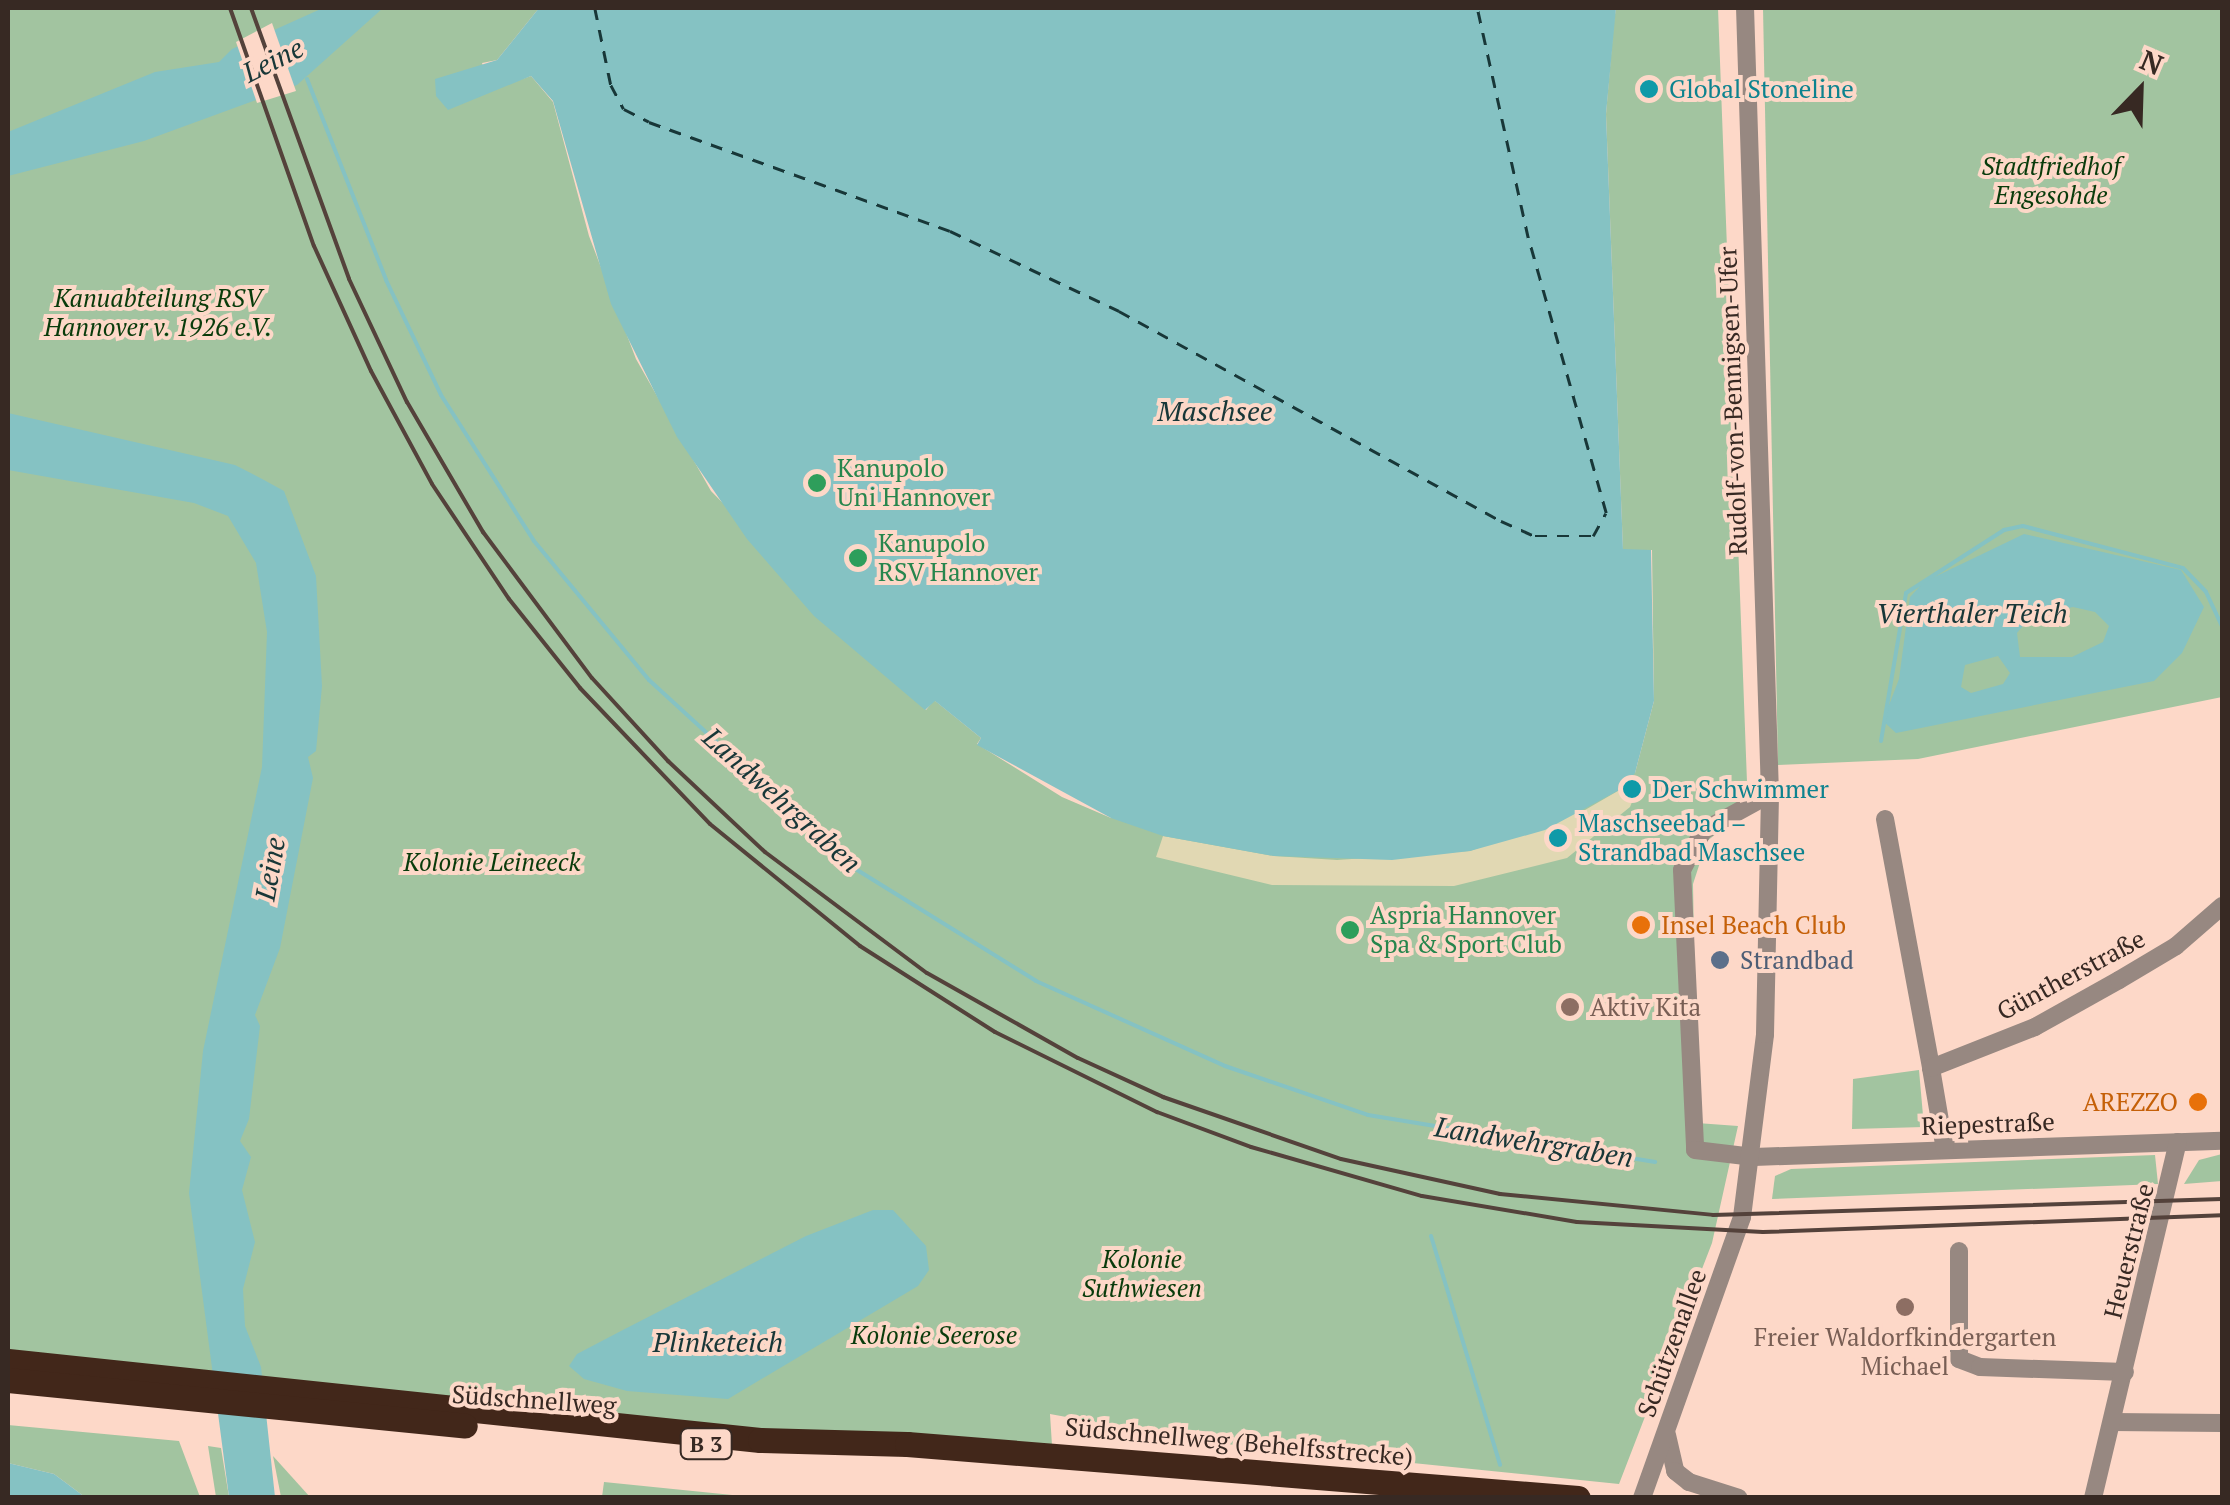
<!DOCTYPE html>
<html>
<head>
<meta charset="utf-8">
<style>
  body { margin:0 }
  #map { position:relative; width:2230px; height:1505px; overflow:hidden; background:#fdd8c8; font-family:"PT Serif",serif }
  div>[style] { position:absolute }
  .green>* { inset:0; background:#a2c4a0 }
  .sand>* { inset:0; background:#e1d8b3 }
  .water>* { inset:0; background:#85c2c3 }
  .pier>* { inset:0; background:#fdd8c8 }
  .stream>* { height:4px; margin:-2px; padding:0 2px; transform-origin:2px; border-radius:2px; background:#85c2c3 }
  .ferry>* { height:2.5px; margin-top:-1.25px; transform-origin:0; background:repeating-linear-gradient(90deg,#183738 0 12px,transparent 0 22px) }
  .minor>* { height:18px; margin:-9px; padding:0 9px; transform-origin:9px; border-radius:9px; background:#978881 }
  .highway>* { height:25px; margin:-12.5px; padding:0 12.5px; transform-origin:12.5px; border-radius:12.5px; background:#42271a }
  .rail>* { height:4px; margin:-2px; padding:0 2px; transform-origin:2px; border-radius:2px; background:#54423b }
  .dots>* { width:28px; height:28px; translate:-50% -50%; box-sizing:border-box; border:5px solid #fdd8c8; border-radius:50% }
  span { translate:-50% -50%; white-space:nowrap; text-align:center; line-height:1.15; -webkit-text-stroke:8px #fdd8c8; paint-order:stroke }
  .shield-label span { padding:2px 8px; background:#fdd8c8; border:2px solid; border-radius:8px; -webkit-text-stroke-width:0 }
  .shield-label { font-size:22px; color:#372923; font-weight:700 }
  .culture-label { font-size:25px; color:#0d838f }
  .left { translate:0 -50%; text-align:left }
  .park-label { font-size:25px; color:#093b0b; font-style:italic }
  .street-label { font-size:25px; color:#372923 }
  .leisure-label { font-size:25px; color:#27864d }
  .food-label { font-size:25px; color:#c56008 }
  .right { translate:-100% -50%; text-align:right }
  .service-label { font-size:25px; color:#4e5e75 }
  .education-label { font-size:25px; color:#785e54 }
  .water-label { font-size:28px; color:#183738; font-style:italic }
  .frame { position:absolute; inset:0; border:10px solid #372923; pointer-events:none }
  .north { position:absolute; left:2090px; top:40px; width:100px; height:100px; -webkit-text-stroke:8px #fdd8c8; paint-order:stroke; rotate:23deg; font-size:28px; font-weight:700; line-height:40px; text-align:center; color:#372923 }
  .north::after { content:''; display:block; margin:auto; width:35px; height:45px; background:#372923; clip-path:polygon(50% 0,100% 100%,50% 72%,0 100%) }
</style>
</head>
<body>
<div id="map">
  <div class="green">
    <i style="clip-path:polygon(8px 8px,539px 8px,497px 60px,482px 63px,491px 90px,531px 76px,553px 102px,589px 236px,636px 359px,711px 491px,926px 710px,934px 700px,981px 738px,977px 744px,1062px 797px,1111px 818px,1635px 773px,1654px 701px,1652px 550px,1623px 550px,1606px 114px,1614px 21px,1616px 8px,1718px 8px,1748px 809px,1707px 841px,1693px 884px,1697px 1123px,1738px 1126px,1712px 1243px,1619px 1484px,1197px 1441px,1050px 1414px,1053px 1461px,8px 1352px)"></i>
    <i style="clip-path:polygon(1763px 8px,2222px 8px,2222px 697px,1918px 759px,1778px 765px)"></i>
    <i style="clip-path:polygon(1919px 1070px,1924px 1127px,1852px 1129px,1853px 1079px)"></i>
    <i style="clip-path:polygon(2222px 1154px,2222px 1181px,2184px 1184px,2199px 1160px)"></i>
    <i style="clip-path:polygon(2155px 1155px,2158px 1184px,1772px 1199px,1775px 1176px,1791px 1169px)"></i>
    <i style="clip-path:polygon(8px 1425px,179px 1441px,200px 1497px,85px 1497px,54px 1474px,8px 1463px)"></i>
    <i style="clip-path:polygon(208px 1446px,221px 1448px,229px 1497px,216px 1497px)"></i>
    <i style="clip-path:polygon(273px 1456px,310px 1497px,281px 1497px)"></i>
    <i style="clip-path:polygon(604px 1482px,752px 1497px,602px 1497px)"></i>
  </div>
  <div class="sand">
    <i style="clip-path:polygon(1623px 788px,1634px 797px,1630px 807px,1567px 858px,1454px 886px,1272px 885px,1156px 857px,1163px 836px,1274px 856px,1337px 860px,1470px 851px,1585px 810px)"></i>
  </div>
  <div class="water">
    <i style="clip-path:polygon(323px 8px,383px 8px,297px 85px,144px 141px,8px 176px,8px 132px,155px 72px,219px 62px,232px 49px)"></i>
    <i style="clip-path:polygon(539px 8px,1616px 8px,1606px 114px,1623px 549px,1651px 550px,1654px 701px,1635px 773px,1623px 788px,1545px 830px,1470px 851px,1392px 860px,1274px 856px,1163px 836px,1111px 818px,977px 745px,981px 738px,935px 701px,925px 710px,814px 616px,747px 539px,677px 437px,611px 304px,553px 101px,531px 76px,448px 110px,436px 96px,435px 79px,497px 60px)"></i>
    <i style="clip-path:polygon(8px 413px,235px 465px,264px 480px,284px 491px,316px 576px,322px 686px,316px 751px,308px 757px,313px 778px,280px 948px,255px 1015px,260px 1026px,249px 1119px,240px 1141px,251px 1157px,242px 1190px,255px 1242px,243px 1289px,245px 1326px,261px 1367px,275px 1497px,229px 1497px,189px 1193px,203px 1051px,262px 767px,267px 632px,256px 563px,228px 516px,194px 503px,8px 470px)"></i>
    <i style="clip-path:polygon(evenodd,2024px 534px,2181px 570px,2204px 607px,2182px 653px,2154px 681px,1896px 733px,1883px 721px,1899px 679px,1910px 597px,1924px 582px,2024px 534px,2073px 607px,2095px 612px,2109px 626px,2103px 642px,2072px 657px,2020px 657px,2017px 633px,2030px 617px,2073px 607px,2024px 534px,1998px 656px,2010px 673px,2003px 684px,1971px 693px,1961px 687px,1965px 665px,1998px 656px)"></i>
    <i style="clip-path:polygon(873px 1210px,893px 1210px,926px 1246px,929px 1270px,918px 1286px,728px 1399px,627px 1391px,584px 1379px,569px 1366px,577px 1354px,619px 1332px,806px 1236px)"></i>
    <i style="clip-path:polygon(8px 1463px,54px 1474px,85px 1497px,8px 1497px)"></i>
  </div>
  <div class="pier">
    <i style="clip-path:polygon(272px 23px,296px 91px,257px 103px,236px 42px)"></i>
  </div>
  <div class="stream">
    <i style="left:307px;top:79px;width:216px;rotate:68.5deg"></i>
    <i style="left:386px;top:280px;width:127px;rotate:64.4deg"></i>
    <i style="left:441px;top:395px;width:173px;rotate:57.5deg"></i>
    <i style="left:534px;top:541px;width:180px;rotate:50.4deg"></i>
    <i style="left:649px;top:680px;width:278px;rotate:42.5deg"></i>
    <i style="left:854px;top:868px;width:214px;rotate:31.8deg"></i>
    <i style="left:1036px;top:981px;width:207px;rotate:24.2deg"></i>
    <i style="left:1225px;top:1066px;width:151px;rotate:18.9deg"></i>
    <i style="left:1368px;top:1115px;width:291px;rotate:9.3deg"></i>
    <i style="left:1881px;top:741px;width:150px;rotate:-80.4deg"></i>
    <i style="left:1906px;top:593px;width:117px;rotate:-32.7deg"></i>
    <i style="left:2004px;top:530px;width:19px;rotate:-12deg"></i>
    <i style="left:2023px;top:526px;width:165px;rotate:14.7deg"></i>
    <i style="left:2183px;top:568px;width:33px;rotate:46deg"></i>
    <i style="left:2206px;top:592px;width:38px;rotate:65deg"></i>
    <i style="left:1431px;top:1236px;width:239px;rotate:73.2deg"></i>
  </div>
  <div class="ferry">
    <i style="left:595px;top:8px;width:79px;rotate:78.3deg"></i>
    <i style="left:611px;top:85px;width:27px;rotate:62deg"></i>
    <i style="left:624px;top:109px;width:28px;rotate:27deg"></i>
    <i style="left:649px;top:122px;width:320px;rotate:19.9deg"></i>
    <i style="left:950px;top:231px;width:187px;rotate:25.3deg"></i>
    <i style="left:1119px;top:311px;width:436px;rotate:28.8deg"></i>
    <i style="left:1501px;top:521px;width:37px;rotate:24deg"></i>
    <i style="left:1535px;top:536px;width:58px"></i>
    <i style="left:1593px;top:536px;width:26px;rotate:-61deg"></i>
    <i style="left:1606px;top:513px;width:286px;rotate:-105.8deg"></i>
    <i style="left:1528px;top:238px;width:236px;rotate:-102.5deg"></i>
  </div>
  <div class="minor">
    <i style="left:1770px;top:794px;width:77px;rotate:151.1deg"></i>
    <i style="left:1703px;top:831px;width:44px;rotate:118.3deg"></i>
    <i style="left:1682px;top:870px;width:280px;rotate:87.3deg"></i>
    <i style="left:1695px;top:1150px;width:59px;rotate:6.8deg"></i>
    <i style="left:1754px;top:1157px;width:468px;rotate:-2deg"></i>
    <i style="left:1885px;top:819px;width:253px;rotate:79.5deg"></i>
    <i style="left:1945px;top:1150px;width:83px;rotate:-99.7deg"></i>
    <i style="left:1931px;top:1068px;width:112px;rotate:-21.5deg"></i>
    <i style="left:2035px;top:1027px;width:96px;rotate:-29.2deg"></i>
    <i style="left:2119px;top:980px;width:66px;rotate:-30.8deg"></i>
    <i style="left:2176px;top:946px;width:61px;rotate:-41deg"></i>
    <i style="left:1959px;top:1251px;width:108px;rotate:90deg"></i>
    <i style="left:1959px;top:1359px;width:22px;rotate:21deg"></i>
    <i style="left:1980px;top:1367px;width:145px;rotate:2deg"></i>
    <i style="left:2112px;top:1422px;width:110px;rotate:0.5deg"></i>
    <i style="left:1667px;top:1435px;width:37px;rotate:77deg"></i>
    <i style="left:1675px;top:1471px;width:18px;rotate:38deg"></i>
    <i style="left:1689px;top:1482px;width:52px;rotate:17.7deg"></i>
    <i style="left:1642px;top:1498px;width:298px;rotate:-70.4deg"></i>
    <i style="left:1742px;top:1217px;width:184px;rotate:-82.8deg"></i>
    <i style="left:1765px;top:1034px;width:240px;rotate:-88.8deg"></i>
    <i style="left:1770px;top:794px;width:786px;rotate:-91.82deg"></i>
    <i style="left:2093px;top:1498px;width:366px;rotate:-76.6deg"></i>
  </div>
  <div class="highway">
    <i style="left:8px;top:1361px;width:756px;rotate:6deg"></i>
    <i style="left:760px;top:1440px;width:147px;rotate:1.6deg"></i>
    <i style="left:907px;top:1444px;width:673px;rotate:4.6deg"></i>
    <i style="left:8px;top:1380px;width:459px;rotate:5.7deg"></i>
  </div>
  <div class="rail">
    <i style="left:230px;top:8px;width:252px;rotate:70.6deg"></i>
    <i style="left:314px;top:246px;width:137px;rotate:65.5deg"></i>
    <i style="left:371px;top:371px;width:128px;rotate:61.6deg"></i>
    <i style="left:432px;top:484px;width:138px;rotate:56.2deg"></i>
    <i style="left:509px;top:599px;width:114px;rotate:51.4deg"></i>
    <i style="left:580px;top:688px;width:188px;rotate:46.3deg"></i>
    <i style="left:710px;top:824px;width:193px;rotate:39.1deg"></i>
    <i style="left:860px;top:946px;width:160px;rotate:32.5deg"></i>
    <i style="left:995px;top:1032px;width:181px;rotate:26.3deg"></i>
    <i style="left:1157px;top:1112px;width:100px;rotate:20.4deg"></i>
    <i style="left:1251px;top:1147px;width:178px;rotate:16deg"></i>
    <i style="left:1422px;top:1196px;width:157px;rotate:9.5deg"></i>
    <i style="left:1577px;top:1222px;width:186px;rotate:3.1deg"></i>
    <i style="left:1763px;top:1232px;width:459px;rotate:-2.1deg"></i>
    <i style="left:251px;top:8px;width:288px;rotate:70.1deg"></i>
    <i style="left:349px;top:279px;width:136px;rotate:64.8deg"></i>
    <i style="left:407px;top:402px;width:151px;rotate:59.7deg"></i>
    <i style="left:483px;top:532px;width:182px;rotate:53.3deg"></i>
    <i style="left:592px;top:678px;width:113px;rotate:47.5deg"></i>
    <i style="left:668px;top:761px;width:133px;rotate:43.2deg"></i>
    <i style="left:765px;top:852px;width:202px;rotate:36.8deg"></i>
    <i style="left:927px;top:973px;width:173px;rotate:29.4deg"></i>
    <i style="left:1078px;top:1058px;width:94px;rotate:24.6deg"></i>
    <i style="left:1163px;top:1097px;width:188px;rotate:19.2deg"></i>
    <i style="left:1341px;top:1159px;width:163px;rotate:12.4deg"></i>
    <i style="left:1500px;top:1194px;width:214px;rotate:5.6deg"></i>
    <i style="left:1713px;top:1215px;width:509px;rotate:-1.8deg"></i>
  </div>
  <div class="dots">
    <i style="left:1649px;top:89px;background:#0f9aa8"></i>
    <i style="left:817px;top:483px;background:#2e9e5b"></i>
    <i style="left:858px;top:558px;background:#2e9e5b"></i>
    <i style="left:1632px;top:789px;background:#0f9aa8"></i>
    <i style="left:1558px;top:838px;background:#0f9aa8"></i>
    <i style="left:1641px;top:925px;background:#e8710a"></i>
    <i style="left:1350px;top:930px;background:#2e9e5b"></i>
    <i style="left:1720px;top:960px;background:#5c6f8a"></i>
    <i style="left:1570px;top:1007px;background:#8d6e63"></i>
    <i style="left:2198px;top:1102px;background:#e8710a"></i>
    <i style="left:1905px;top:1307px;background:#8d6e63"></i>
  </div>
  <div class="shield-label">
    <span style="left:706px;top:1444px">B 3</span>
  </div>
  <div class="culture-label">
    <span class="left" style="left:1669px;top:89px">Global Stoneline</span>
    <span class="left" style="left:1652px;top:789px">Der Schwimmer</span>
    <span class="left" style="left:1578px;top:838px">Maschseebad –<br>Strandbad Maschsee</span>
  </div>
  <div class="park-label">
    <span style="left:2051px;top:181px">Stadtfriedhof<br>Engesohde</span>
    <span style="left:158px;top:313px">Kanuabteilung RSV<br>Hannover v. 1926 e.V.</span>
    <span style="left:492px;top:862px">Kolonie Leineeck</span>
    <span style="left:1142px;top:1274px">Kolonie<br>Suthwiesen</span>
    <span style="left:934px;top:1335px">Kolonie Seerose</span>
  </div>
  <div class="street-label">
    <span style="left:1733px;top:401px;rotate:-92deg">Rudolf-von-Bennigsen-Ufer</span>
    <span style="left:2071px;top:975px;rotate:-28deg">Güntherstraße</span>
    <span style="left:1988px;top:1124px;rotate:-2deg">Riepestraße</span>
    <span style="left:2129px;top:1251px;rotate:-76deg">Heuerstraße</span>
    <span style="left:1672px;top:1343px;rotate:-70deg">Schützenallee</span>
    <span style="left:534px;top:1400px;rotate:4deg">Südschnellweg</span>
    <span style="left:1239px;top:1442px;rotate:5deg">Südschnellweg (Behelfsstrecke)</span>
  </div>
  <div class="leisure-label">
    <span class="left" style="left:837px;top:483px">Kanupolo<br>Uni Hannover</span>
    <span class="left" style="left:878px;top:558px">Kanupolo<br>RSV Hannover</span>
    <span class="left" style="left:1370px;top:930px">Aspria Hannover<br>Spa &amp; Sport Club</span>
  </div>
  <div class="food-label">
    <span class="left" style="left:1661px;top:925px">Insel Beach Club</span>
    <span class="right" style="left:2178px;top:1102px">AREZZO</span>
  </div>
  <div class="service-label">
    <span class="left" style="left:1740px;top:960px">Strandbad</span>
  </div>
  <div class="education-label">
    <span class="left" style="left:1590px;top:1007px">Aktiv Kita</span>
    <span style="left:1905px;top:1352px">Freier Waldorfkindergarten<br>Michael</span>
  </div>
  <div class="water-label">
    <span style="left:273px;top:60px;rotate:-27deg">Leine</span>
    <span style="left:1215px;top:411px">Maschsee</span>
    <span style="left:1972px;top:613px">Vierthaler Teich</span>
    <span style="left:782px;top:800px;rotate:42deg">Landwehrgraben</span>
    <span style="left:270px;top:869px;rotate:-80deg">Leine</span>
    <span style="left:1534px;top:1142px;rotate:9deg">Landwehrgraben</span>
    <span style="left:718px;top:1342px">Plinketeich</span>
  </div>
  <div class="frame"></div>
  <div class="north">N</div>
</div>
</body>
</html>
